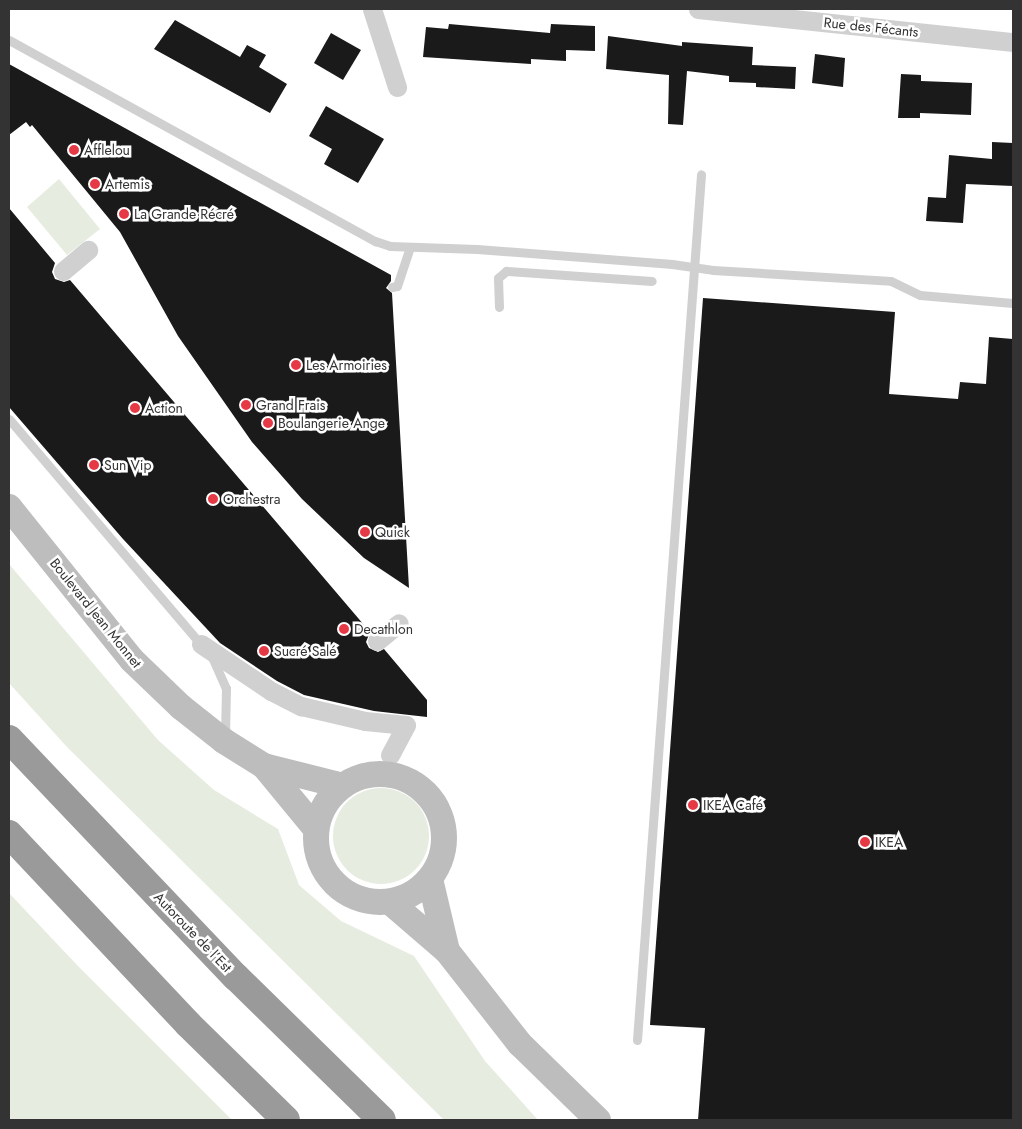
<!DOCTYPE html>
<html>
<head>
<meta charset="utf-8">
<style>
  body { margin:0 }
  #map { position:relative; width:1022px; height:1129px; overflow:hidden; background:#fff; font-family:Jost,sans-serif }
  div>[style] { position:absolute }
  .green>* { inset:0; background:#e6ecdf }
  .round { border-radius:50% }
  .building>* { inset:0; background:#1a1a1a }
  .lane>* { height:9px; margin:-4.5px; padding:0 4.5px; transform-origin:4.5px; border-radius:4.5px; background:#d0d0d0 }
  .street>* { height:19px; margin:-9.5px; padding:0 9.5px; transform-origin:9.5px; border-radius:9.5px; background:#d0d0d0 }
  .secondary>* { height:26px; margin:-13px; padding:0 13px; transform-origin:13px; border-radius:13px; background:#bdbdbd }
  .secondary>.ring { margin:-13px; padding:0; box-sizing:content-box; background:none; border:26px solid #bdbdbd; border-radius:50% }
  .highway>* { height:28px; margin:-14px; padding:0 14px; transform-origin:14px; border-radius:14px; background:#9a9a9a }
  .dots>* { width:14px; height:14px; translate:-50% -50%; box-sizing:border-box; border:2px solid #fff; border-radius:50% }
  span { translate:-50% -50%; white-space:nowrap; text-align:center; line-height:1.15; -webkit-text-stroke:5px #fff; paint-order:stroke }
  .street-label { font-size:14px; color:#333 }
  .poi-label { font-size:14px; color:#333 }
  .left { translate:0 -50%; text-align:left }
  .frame { position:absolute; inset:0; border:10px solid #333; pointer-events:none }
</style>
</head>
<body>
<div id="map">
  <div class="green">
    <i style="clip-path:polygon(59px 179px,100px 229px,67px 255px,27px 207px)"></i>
    <i style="clip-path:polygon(9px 564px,158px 740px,214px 790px,278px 829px,299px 885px,341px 921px,414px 956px,485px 1061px,538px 1120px,444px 1120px,67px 747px,9px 683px)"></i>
    <i class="round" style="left:333px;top:788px;width:96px;height:96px"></i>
    <i style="clip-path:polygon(9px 893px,77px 965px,232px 1120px,9px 1120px)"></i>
  </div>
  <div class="building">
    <i style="clip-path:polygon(175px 20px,240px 57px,247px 45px,266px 55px,259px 67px,287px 84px,270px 113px,154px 49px)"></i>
    <i style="clip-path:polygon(449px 24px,550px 33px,551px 24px,595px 26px,595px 51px,566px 50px,566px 61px,531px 59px,531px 64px,423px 57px,426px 27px,448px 29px)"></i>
    <i style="clip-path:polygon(331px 33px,361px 50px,343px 80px,314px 63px)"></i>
    <i style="clip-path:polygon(608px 36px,682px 46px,682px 42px,753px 47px,752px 65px,796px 67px,795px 89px,756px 87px,756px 83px,729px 82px,729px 76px,687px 71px,683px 125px,668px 124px,669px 75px,606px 69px)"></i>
    <i style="clip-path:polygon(815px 54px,845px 58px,843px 87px,812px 83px)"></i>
    <i style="clip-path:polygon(9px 64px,391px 275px,391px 281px,386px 288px,392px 293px,409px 588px,364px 558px,302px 499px,252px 442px,178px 336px,120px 232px,32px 125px,30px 127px,26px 122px,9px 135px)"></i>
    <i style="clip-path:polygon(901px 74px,921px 75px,921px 81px,972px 83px,971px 115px,920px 113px,920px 118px,898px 118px)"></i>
    <i style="clip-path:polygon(326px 106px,384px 139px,358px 183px,324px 164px,332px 149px,309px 136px)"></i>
    <i style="clip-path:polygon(992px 142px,1013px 143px,1013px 186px,966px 184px,963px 223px,926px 221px,928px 197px,946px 198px,949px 155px,992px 159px)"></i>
    <i style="clip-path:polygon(9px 208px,55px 263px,52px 272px,55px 279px,64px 282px,70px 280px,370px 632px,366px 642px,369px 648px,378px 652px,384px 649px,427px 700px,427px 717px,374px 711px,304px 695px,277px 681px,220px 643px,123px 539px,9px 407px)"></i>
    <i style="clip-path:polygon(703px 298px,895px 312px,889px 394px,958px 399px,960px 382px,986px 384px,989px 337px,1013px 339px,1013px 1120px,698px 1120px,705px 1028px,650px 1025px)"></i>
  </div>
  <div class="lane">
    <i style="left:9px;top:40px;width:418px;rotate:28.8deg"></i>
    <i style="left:375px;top:241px;width:16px;rotate:18deg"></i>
    <i style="left:390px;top:246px;width:87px;rotate:2deg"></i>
    <i style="left:477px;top:249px;width:196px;rotate:4.4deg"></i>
    <i style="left:672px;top:264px;width:41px;rotate:8.3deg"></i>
    <i style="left:713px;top:270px;width:178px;rotate:3.5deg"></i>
    <i style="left:891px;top:281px;width:32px;rotate:26deg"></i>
    <i style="left:920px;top:295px;width:93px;rotate:4.9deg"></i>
    <i style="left:392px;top:287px;width:5px;rotate:-11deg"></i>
    <i style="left:397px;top:286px;width:41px;rotate:-71.6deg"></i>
    <i style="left:499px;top:307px;width:29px;rotate:-92deg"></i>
    <i style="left:498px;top:278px;width:11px;rotate:-41deg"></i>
    <i style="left:506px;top:271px;width:146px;rotate:3.9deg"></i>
    <i style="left:9px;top:419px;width:298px;rotate:49.6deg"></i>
    <i style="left:212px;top:657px;width:34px;rotate:66deg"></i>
    <i style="left:226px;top:688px;width:48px;rotate:91.2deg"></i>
    <i style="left:637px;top:1040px;width:868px;rotate:-85.77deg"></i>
  </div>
  <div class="street">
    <i style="left:372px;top:9px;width:82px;rotate:72.2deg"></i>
    <i style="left:698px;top:9px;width:317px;rotate:6deg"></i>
    <i style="left:63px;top:271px;width:33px;rotate:-40deg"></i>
    <i style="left:377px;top:641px;width:28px;rotate:-39deg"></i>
    <i style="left:201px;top:644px;width:84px;rotate:33.9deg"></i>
    <i style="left:271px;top:691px;width:34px;rotate:27deg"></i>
    <i style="left:301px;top:706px;width:66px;rotate:13.2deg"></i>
    <i style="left:365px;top:721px;width:41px;rotate:5.6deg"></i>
    <i style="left:406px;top:725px;width:34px;rotate:118deg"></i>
  </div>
  <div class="secondary">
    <i style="left:9px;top:507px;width:196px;rotate:51.2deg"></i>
    <i style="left:132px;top:660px;width:68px;rotate:43.8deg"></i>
    <i style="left:181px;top:707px;width:55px;rotate:38.3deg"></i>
    <i style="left:224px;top:741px;width:47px;rotate:32deg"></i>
    <i style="left:264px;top:766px;width:81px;rotate:14.2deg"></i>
    <i style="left:264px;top:766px;width:82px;rotate:50.5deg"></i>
    <i class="ring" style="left:316px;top:774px;width:102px;height:102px"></i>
    <i style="left:430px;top:879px;width:74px;rotate:76.7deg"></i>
    <i style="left:390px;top:902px;width:75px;rotate:40.7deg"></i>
    <i style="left:447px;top:951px;width:118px;rotate:51.9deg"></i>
    <i style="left:520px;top:1044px;width:109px;rotate:44.3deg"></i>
  </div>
  <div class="highway">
    <i style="left:9px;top:739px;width:329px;rotate:46.4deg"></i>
    <i style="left:236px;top:977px;width:204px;rotate:44.4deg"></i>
    <i style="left:9px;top:834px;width:261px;rotate:46.7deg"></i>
    <i style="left:188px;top:1024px;width:137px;rotate:44.4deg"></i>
  </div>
  <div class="dots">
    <i style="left:74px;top:150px;background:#e63946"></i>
    <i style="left:95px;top:184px;background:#e63946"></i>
    <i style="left:124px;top:214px;background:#e63946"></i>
    <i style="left:296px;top:365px;background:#e63946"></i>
    <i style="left:246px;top:405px;background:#e63946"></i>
    <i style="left:135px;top:408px;background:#e63946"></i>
    <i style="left:268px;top:423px;background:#e63946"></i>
    <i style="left:94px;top:465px;background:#e63946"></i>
    <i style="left:213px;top:499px;background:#e63946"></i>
    <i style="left:365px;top:532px;background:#e63946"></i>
    <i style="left:344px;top:629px;background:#e63946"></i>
    <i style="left:264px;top:651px;background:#e63946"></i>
    <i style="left:693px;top:805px;background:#e63946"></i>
    <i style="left:865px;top:842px;background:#e63946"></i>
  </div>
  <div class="street-label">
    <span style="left:871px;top:27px;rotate:6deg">Rue des Fécants</span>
    <span style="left:96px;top:613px;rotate:51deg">Boulevard Jean Monnet</span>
    <span style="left:193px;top:932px;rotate:46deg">Autoroute de l’Est</span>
  </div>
  <div class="poi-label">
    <span class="left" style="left:84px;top:150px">Afflelou</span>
    <span class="left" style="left:105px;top:184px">Artemis</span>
    <span class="left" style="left:134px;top:214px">La Grande Récré</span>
    <span class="left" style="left:306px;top:365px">Les Armoiries</span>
    <span class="left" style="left:256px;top:405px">Grand Frais</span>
    <span class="left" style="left:145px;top:408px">Action</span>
    <span class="left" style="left:278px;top:423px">Boulangerie Ange</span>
    <span class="left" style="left:104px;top:465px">Sun Vip</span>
    <span class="left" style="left:223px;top:499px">Orchestra</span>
    <span class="left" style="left:375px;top:532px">Quick</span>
    <span class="left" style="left:354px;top:629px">Decathlon</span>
    <span class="left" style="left:274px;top:651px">Sucré Salé</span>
    <span class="left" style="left:703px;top:805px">IKEA Café</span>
    <span class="left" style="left:875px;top:842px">IKEA</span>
  </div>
  <div class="frame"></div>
</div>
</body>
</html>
